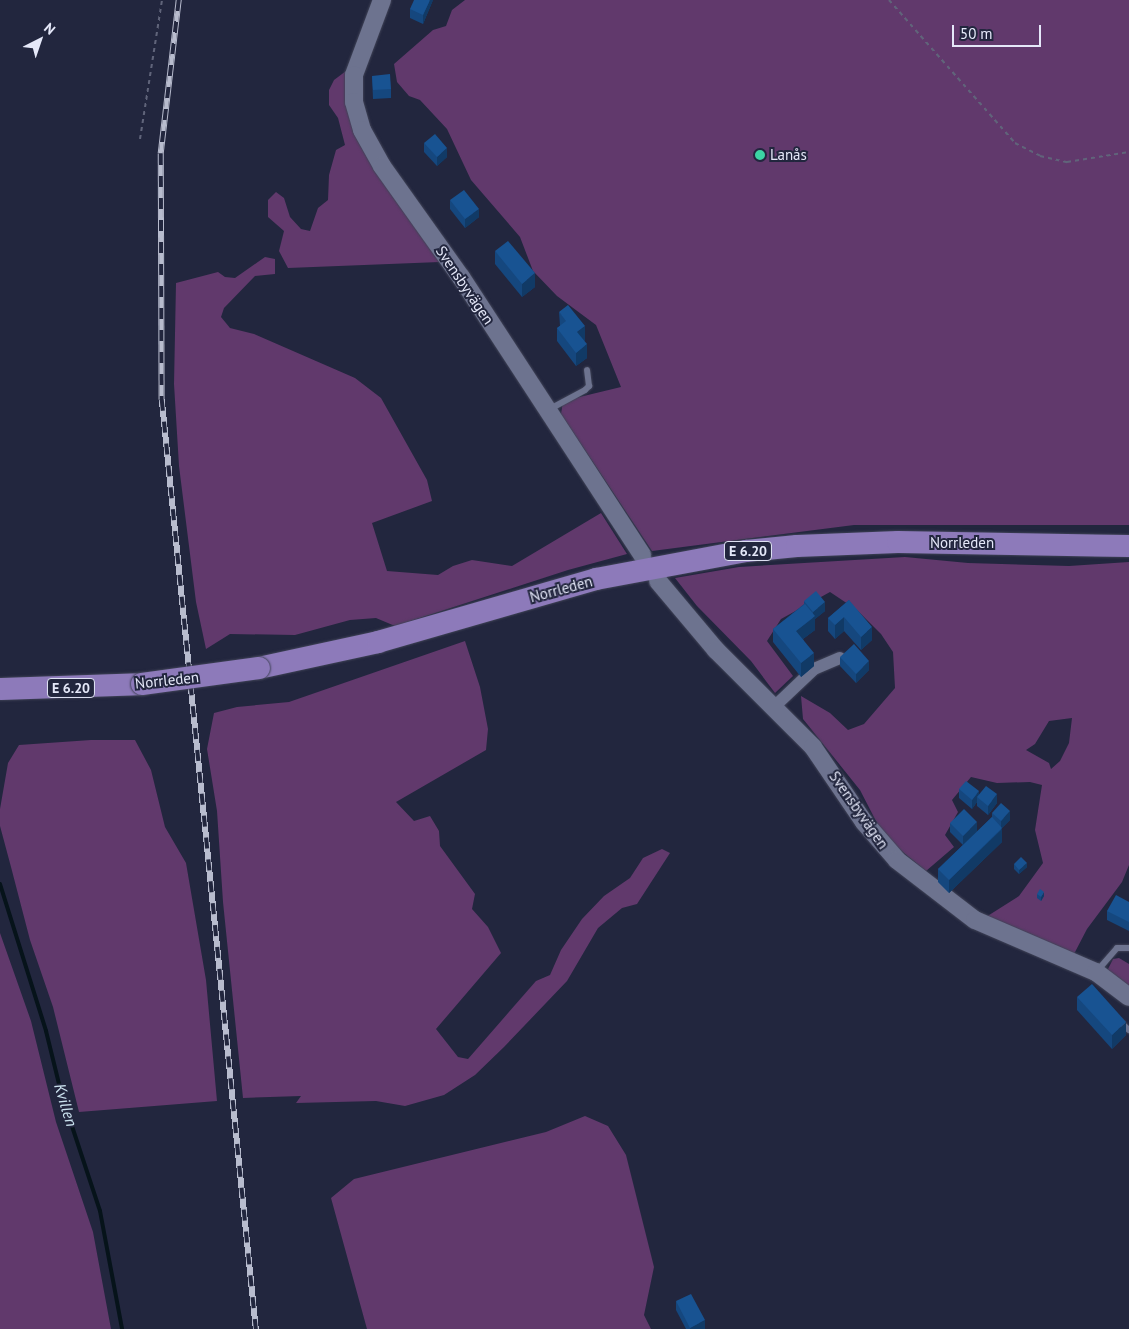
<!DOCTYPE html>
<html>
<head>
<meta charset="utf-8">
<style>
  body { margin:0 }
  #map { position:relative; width:1129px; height:1329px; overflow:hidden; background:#22263e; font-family:"PT Sans",sans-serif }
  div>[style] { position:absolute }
  .green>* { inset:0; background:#61396c }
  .stream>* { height:4px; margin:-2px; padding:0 2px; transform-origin:2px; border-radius:2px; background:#06131a }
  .path>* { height:2px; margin-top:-1px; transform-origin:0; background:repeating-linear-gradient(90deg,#60647a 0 4px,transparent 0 8px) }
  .roads { filter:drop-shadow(0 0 1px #404357) drop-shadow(0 0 1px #404357) }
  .lane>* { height:6px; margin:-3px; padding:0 3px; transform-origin:3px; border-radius:3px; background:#6d738f }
  .street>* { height:12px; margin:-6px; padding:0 6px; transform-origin:6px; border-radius:6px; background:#6d738f }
  .secondary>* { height:18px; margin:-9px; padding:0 9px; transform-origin:9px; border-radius:9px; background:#6d738f }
  .highway>* { height:22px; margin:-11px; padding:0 11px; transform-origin:11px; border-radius:11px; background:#8d7aba }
  .rail>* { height:5.5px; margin-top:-2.75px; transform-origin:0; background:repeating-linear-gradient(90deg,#22263e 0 11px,#b8bcce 0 22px); box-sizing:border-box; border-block:1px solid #b8bcce }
  .bridges { filter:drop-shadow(0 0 1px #404357) drop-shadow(0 0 1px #404357) }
  .highway-bridge>* { height:22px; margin:-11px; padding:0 11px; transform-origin:11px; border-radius:11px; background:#8d7aba }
  .wall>* { inset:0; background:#15477e }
  .shaded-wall>* { inset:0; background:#113a66 }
  .building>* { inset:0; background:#185392 }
  .dots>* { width:14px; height:14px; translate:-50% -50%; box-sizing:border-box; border:2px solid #22263e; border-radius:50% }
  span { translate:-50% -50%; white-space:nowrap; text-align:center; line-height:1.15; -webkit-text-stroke:4px #22263e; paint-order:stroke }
  .shield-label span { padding:1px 4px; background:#22263e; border:1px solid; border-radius:4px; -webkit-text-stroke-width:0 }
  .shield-label { font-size:14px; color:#e5e8f9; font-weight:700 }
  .poi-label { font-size:15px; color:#e5e8f9 }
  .left { translate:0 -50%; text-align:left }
  .street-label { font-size:15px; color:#e5e8f9 }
  .water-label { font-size:16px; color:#cbe2ef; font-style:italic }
  .north { position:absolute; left:15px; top:15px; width:50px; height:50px; -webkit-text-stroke:4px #22263e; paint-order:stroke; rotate:41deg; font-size:14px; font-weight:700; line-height:20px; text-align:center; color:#e5e8f9 }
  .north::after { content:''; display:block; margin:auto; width:18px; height:22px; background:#e5e8f9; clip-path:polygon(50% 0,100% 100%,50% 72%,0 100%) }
  .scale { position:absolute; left:952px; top:25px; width:89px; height:22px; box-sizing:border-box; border:2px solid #e5e8f9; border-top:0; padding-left:6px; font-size:15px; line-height:18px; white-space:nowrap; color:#e5e8f9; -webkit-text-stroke:4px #22263e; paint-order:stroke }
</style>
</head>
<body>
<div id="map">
  <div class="green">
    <i style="clip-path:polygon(465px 0,1129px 0,1129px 525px,854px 525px,652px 551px,561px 414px,563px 401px,621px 387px,596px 325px,557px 296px,533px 271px,520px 237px,471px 180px,447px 129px,420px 100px,409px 96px,397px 82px,394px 64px,433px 30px,446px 26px,452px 10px)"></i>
    <i style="clip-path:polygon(350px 68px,350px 94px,440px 262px,288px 268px,279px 251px,284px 231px,268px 217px,268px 200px,276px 192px,284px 198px,290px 217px,301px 229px,310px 231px,318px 208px,328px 200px,329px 175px,336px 150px,345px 145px,338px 118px,329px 105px,329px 90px,334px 80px)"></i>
    <i style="clip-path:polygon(265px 257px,275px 259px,275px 274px,255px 276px,224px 308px,221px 317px,230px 328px,254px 334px,355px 378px,381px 398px,427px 480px,432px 501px,372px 523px,387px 571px,438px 575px,453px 566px,472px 560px,512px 566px,601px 513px,627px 554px,568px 570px,395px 626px,376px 618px,350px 620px,295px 635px,230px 634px,206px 649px,196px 602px,179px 466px,174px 384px,176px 283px,218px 272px,225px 277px,235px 278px)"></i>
    <i style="clip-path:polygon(evenodd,905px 557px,968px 563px,1069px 566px,1129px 562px,1129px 865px,1122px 882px,1087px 929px,1074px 954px,986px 917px,1019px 896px,1043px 863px,1035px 830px,1042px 785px,1030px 782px,997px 783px,971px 777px,952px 800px,958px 812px,945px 835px,954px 847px,926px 871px,893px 844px,879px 827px,860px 790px,803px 719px,801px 696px,830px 713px,848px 730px,864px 724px,895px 688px,893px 652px,881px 634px,857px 610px,830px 592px,781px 619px,767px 641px,793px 676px,775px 693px,751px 661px,697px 606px,675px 578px,739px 567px,905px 557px,1072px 718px,1069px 743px,1060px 761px,1051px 769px,1049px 763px,1026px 750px,1035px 744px,1049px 721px,1072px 718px)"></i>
    <i style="clip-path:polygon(465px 641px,480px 687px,488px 729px,486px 750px,396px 802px,414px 821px,430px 816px,439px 831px,440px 846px,475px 894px,472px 909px,488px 927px,501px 953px,436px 1029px,458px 1057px,468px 1059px,536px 981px,550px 975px,561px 950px,582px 919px,604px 896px,630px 878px,643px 858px,662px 849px,670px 853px,637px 904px,622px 908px,598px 928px,567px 981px,504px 1047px,475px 1075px,444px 1095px,405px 1106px,376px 1101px,296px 1103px,301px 1096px,243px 1098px,223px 902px,217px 811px,207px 749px,214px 713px,237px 707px,289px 702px)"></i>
    <i style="clip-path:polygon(91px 740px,135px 740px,151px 770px,165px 827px,186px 863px,206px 980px,217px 1101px,79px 1112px,53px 1007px,30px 940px,11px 867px,0 826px,0 809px,8px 763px,19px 745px)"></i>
    <i style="clip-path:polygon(0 933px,31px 1021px,56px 1122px,93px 1232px,111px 1329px,0 1329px)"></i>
    <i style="clip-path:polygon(1119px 958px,1129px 964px,1129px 987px,1107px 971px,1113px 959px)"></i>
    <i style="clip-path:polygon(585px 1116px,608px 1126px,626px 1155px,654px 1267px,644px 1315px,651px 1329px,367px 1329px,331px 1198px,354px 1179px,546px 1132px)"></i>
  </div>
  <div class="stream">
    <i style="left:0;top:884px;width:154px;rotate:72.6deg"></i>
    <i style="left:46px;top:1031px;width:67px;rotate:76.2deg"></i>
    <i style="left:62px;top:1096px;width:121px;rotate:71.7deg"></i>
    <i style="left:100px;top:1211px;width:120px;rotate:79.4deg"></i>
  </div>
  <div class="path">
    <i style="left:889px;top:0;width:191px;rotate:48.6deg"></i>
    <i style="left:1015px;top:143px;width:28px;rotate:27deg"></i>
    <i style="left:1040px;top:156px;width:28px;rotate:13deg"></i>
    <i style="left:1067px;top:162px;width:63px;rotate:-9.2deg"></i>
    <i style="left:140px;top:139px;width:141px;rotate:-81deg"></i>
  </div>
  <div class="roads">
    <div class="lane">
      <i style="left:548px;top:410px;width:42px;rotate:-28.4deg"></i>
      <i style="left:585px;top:390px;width:6px;rotate:-45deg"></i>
      <i style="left:589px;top:386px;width:16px;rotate:-97deg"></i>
      <i style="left:1097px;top:971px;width:30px;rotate:-49deg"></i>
      <i style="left:1117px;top:948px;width:12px"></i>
      <i style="left:1120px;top:1022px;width:12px;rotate:42deg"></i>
    </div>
    <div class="street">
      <i style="left:774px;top:707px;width:55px;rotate:-43.5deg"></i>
      <i style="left:814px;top:669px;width:28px;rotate:-23deg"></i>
    </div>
    <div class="secondary">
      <i style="left:382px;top:0;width:80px;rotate:110.5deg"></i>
      <i style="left:354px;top:75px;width:27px;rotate:90deg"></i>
      <i style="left:354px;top:102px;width:29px;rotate:74deg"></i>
      <i style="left:362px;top:130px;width:41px;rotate:60.9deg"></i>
      <i style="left:382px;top:166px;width:136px;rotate:54.6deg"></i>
      <i style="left:461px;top:277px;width:332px;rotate:56.9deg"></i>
      <i style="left:658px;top:581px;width:90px;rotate:50deg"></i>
      <i style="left:716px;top:650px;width:137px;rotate:45deg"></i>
      <i style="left:813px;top:747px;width:91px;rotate:55.8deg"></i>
      <i style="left:864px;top:822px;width:50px;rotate:49deg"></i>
      <i style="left:897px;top:860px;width:98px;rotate:37.6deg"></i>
      <i style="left:975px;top:920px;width:132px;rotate:23.3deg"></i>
      <i style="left:1096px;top:972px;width:41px;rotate:37.1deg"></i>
    </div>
    <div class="highway">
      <i style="left:259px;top:668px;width:122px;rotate:-12.3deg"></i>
      <i style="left:378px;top:642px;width:227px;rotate:-16.1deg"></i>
      <i style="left:596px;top:579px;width:153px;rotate:-10.6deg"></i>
      <i style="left:746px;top:551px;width:51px;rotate:-5.6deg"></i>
      <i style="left:797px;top:546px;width:101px;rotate:-2.3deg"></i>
      <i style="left:898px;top:542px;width:231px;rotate:1deg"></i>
      <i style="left:0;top:689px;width:142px;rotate:-2deg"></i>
    </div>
  </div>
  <div class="rail">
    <i style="left:179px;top:0;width:155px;rotate:96.7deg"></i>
    <i style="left:161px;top:154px;width:246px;rotate:89.8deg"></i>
    <i style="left:162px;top:400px;width:934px;rotate:84.22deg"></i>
  </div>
  <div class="bridges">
    <div class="highway-bridge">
      <i style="left:142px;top:684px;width:118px;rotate:-7.8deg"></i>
    </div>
  </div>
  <div class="wall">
    <i style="clip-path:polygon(433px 0,423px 24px,410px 18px,410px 9px)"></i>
    <i style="clip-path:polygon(372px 76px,391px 89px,391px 98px,373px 99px)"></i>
    <i style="clip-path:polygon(424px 143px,447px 157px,437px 166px,424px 152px)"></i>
    <i style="clip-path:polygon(450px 200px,479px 217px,465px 228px,450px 209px)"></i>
    <i style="clip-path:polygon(495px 251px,535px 287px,522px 297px,495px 264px)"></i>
    <i style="clip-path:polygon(559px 312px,585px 340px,584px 341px,587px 358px,576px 366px,557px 341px,557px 328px,560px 326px)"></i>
    <i style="clip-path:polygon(849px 600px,872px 640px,861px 650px,844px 631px,835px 639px,828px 631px,828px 618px)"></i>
    <i style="clip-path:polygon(804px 601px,825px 611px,815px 619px,815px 630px,803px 639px,814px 666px,801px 677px,773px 642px,773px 629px,804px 604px)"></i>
    <i style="clip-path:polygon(840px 657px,869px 670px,856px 683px,840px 666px)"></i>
    <i style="clip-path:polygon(959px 789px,979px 795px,997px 803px,988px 815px,977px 806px,977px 802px,972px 809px,959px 798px)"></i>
    <i style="clip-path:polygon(992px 813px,1010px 820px,1002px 828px,1002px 842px,949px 893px,938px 882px,938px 869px,992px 817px)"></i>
    <i style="clip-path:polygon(950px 823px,977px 831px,963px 845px,950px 832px)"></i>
    <i style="clip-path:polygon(1014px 864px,1027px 867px,1019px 874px,1014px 869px)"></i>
    <i style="clip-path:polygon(1037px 894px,1044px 896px,1041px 901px,1037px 898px)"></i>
    <i style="clip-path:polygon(1129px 902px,1129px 931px,1107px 920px,1107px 911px)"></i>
    <i style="clip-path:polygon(1077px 997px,1126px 1035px,1112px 1049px,1077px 1010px)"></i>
    <i style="clip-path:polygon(676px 1301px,705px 1329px,686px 1329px,676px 1310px)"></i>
  </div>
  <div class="shaded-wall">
    <i style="clip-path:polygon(430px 0,433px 0,423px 24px,423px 15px)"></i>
    <i style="clip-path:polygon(447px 148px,447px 157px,437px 166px,437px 157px)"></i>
    <i style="clip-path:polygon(479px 209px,479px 217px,465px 228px,465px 219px)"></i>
    <i style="clip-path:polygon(535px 273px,535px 287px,522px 297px,522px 284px)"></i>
    <i style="clip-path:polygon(585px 326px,585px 340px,577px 346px,577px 332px)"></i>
    <i style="clip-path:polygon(587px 344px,587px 358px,576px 366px,576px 353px)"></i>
    <i style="clip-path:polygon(825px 602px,825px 611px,815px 619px,815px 630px,796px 644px,796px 631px,813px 618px,813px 612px)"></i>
    <i style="clip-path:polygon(844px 617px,844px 631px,835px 639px,835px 625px)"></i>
    <i style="clip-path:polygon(872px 627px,872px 640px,861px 650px,861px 637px)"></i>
    <i style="clip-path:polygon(814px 653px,814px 666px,801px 677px,801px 663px)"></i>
    <i style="clip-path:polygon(869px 661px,869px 670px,856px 683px,856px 674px)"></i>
    <i style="clip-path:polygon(979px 791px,979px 798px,977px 797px,977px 802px,972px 809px,972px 800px)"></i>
    <i style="clip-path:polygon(997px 794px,997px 803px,988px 815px,988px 806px)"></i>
    <i style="clip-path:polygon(1010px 811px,1010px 820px,1002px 828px,1002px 842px,949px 893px,949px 880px,1001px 830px,1001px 821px)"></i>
    <i style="clip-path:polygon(977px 822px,977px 831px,963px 845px,963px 836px)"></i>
    <i style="clip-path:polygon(1027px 863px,1027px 867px,1019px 874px,1019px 870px)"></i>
    <i style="clip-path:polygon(1044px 892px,1044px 896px,1041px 901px,1041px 897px)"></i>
    <i style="clip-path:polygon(1126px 1022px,1126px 1035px,1112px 1049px,1112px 1035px)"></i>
    <i style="clip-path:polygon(705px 1320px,705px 1329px,690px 1329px,690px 1328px)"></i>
  </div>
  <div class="building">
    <i style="clip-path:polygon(414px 0,430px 0,423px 15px,410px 9px)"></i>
    <i style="clip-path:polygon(390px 74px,391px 89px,373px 90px,372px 76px)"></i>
    <i style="clip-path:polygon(435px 134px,447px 148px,437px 157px,424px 143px)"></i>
    <i style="clip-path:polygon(464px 190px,479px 209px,465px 219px,450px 200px)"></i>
    <i style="clip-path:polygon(508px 241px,535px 273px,522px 284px,495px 251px)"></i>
    <i style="clip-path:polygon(568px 305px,585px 326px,577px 332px,587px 344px,576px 353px,557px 328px,566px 321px,559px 312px)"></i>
    <i style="clip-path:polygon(816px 591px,825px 602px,813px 612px,804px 601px)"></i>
    <i style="clip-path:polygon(849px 600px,872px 627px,861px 637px,844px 617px,835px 625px,828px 618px)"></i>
    <i style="clip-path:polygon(805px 604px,815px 616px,796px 631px,814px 653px,801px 663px,773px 629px)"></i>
    <i style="clip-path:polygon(854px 644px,869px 661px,856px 674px,840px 657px)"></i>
    <i style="clip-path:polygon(966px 781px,979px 791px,972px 800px,959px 789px)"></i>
    <i style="clip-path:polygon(986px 786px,997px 794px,988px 806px,977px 797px)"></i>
    <i style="clip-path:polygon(1001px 803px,1010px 811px,1001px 821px,992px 813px)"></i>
    <i style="clip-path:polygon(964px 809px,977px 822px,963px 836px,950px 823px)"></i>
    <i style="clip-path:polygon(992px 817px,1002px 828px,949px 880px,938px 869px)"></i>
    <i style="clip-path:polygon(1021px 857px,1027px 863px,1019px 870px,1014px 864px)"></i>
    <i style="clip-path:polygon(1040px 889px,1044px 892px,1041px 897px,1037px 894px)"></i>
    <i style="clip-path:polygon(1116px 895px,1129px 902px,1129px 922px,1107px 911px)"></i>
    <i style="clip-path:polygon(1092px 984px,1126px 1022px,1112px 1035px,1077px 997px)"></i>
    <i style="clip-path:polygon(691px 1294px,705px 1320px,690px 1328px,676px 1301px)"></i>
  </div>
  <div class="dots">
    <i style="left:760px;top:155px;background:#3cd4a4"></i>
  </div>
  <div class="shield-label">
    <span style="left:748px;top:551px">E 6.20</span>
    <span style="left:71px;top:688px">E 6.20</span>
  </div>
  <div class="poi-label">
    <span class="left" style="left:770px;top:155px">Lanås</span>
  </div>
  <div class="street-label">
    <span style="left:465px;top:285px;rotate:56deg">Svensbyvägen</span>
    <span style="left:962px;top:543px">Norrleden</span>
    <span style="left:561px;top:589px;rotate:-15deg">Norrleden</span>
    <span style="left:167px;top:680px;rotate:-6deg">Norrleden</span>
    <span style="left:859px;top:810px;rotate:55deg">Svensbyvägen</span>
  </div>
  <div class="water-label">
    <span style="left:66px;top:1105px;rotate:73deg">Kvillen</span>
  </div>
  <div class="north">N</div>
  <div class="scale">50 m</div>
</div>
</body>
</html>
